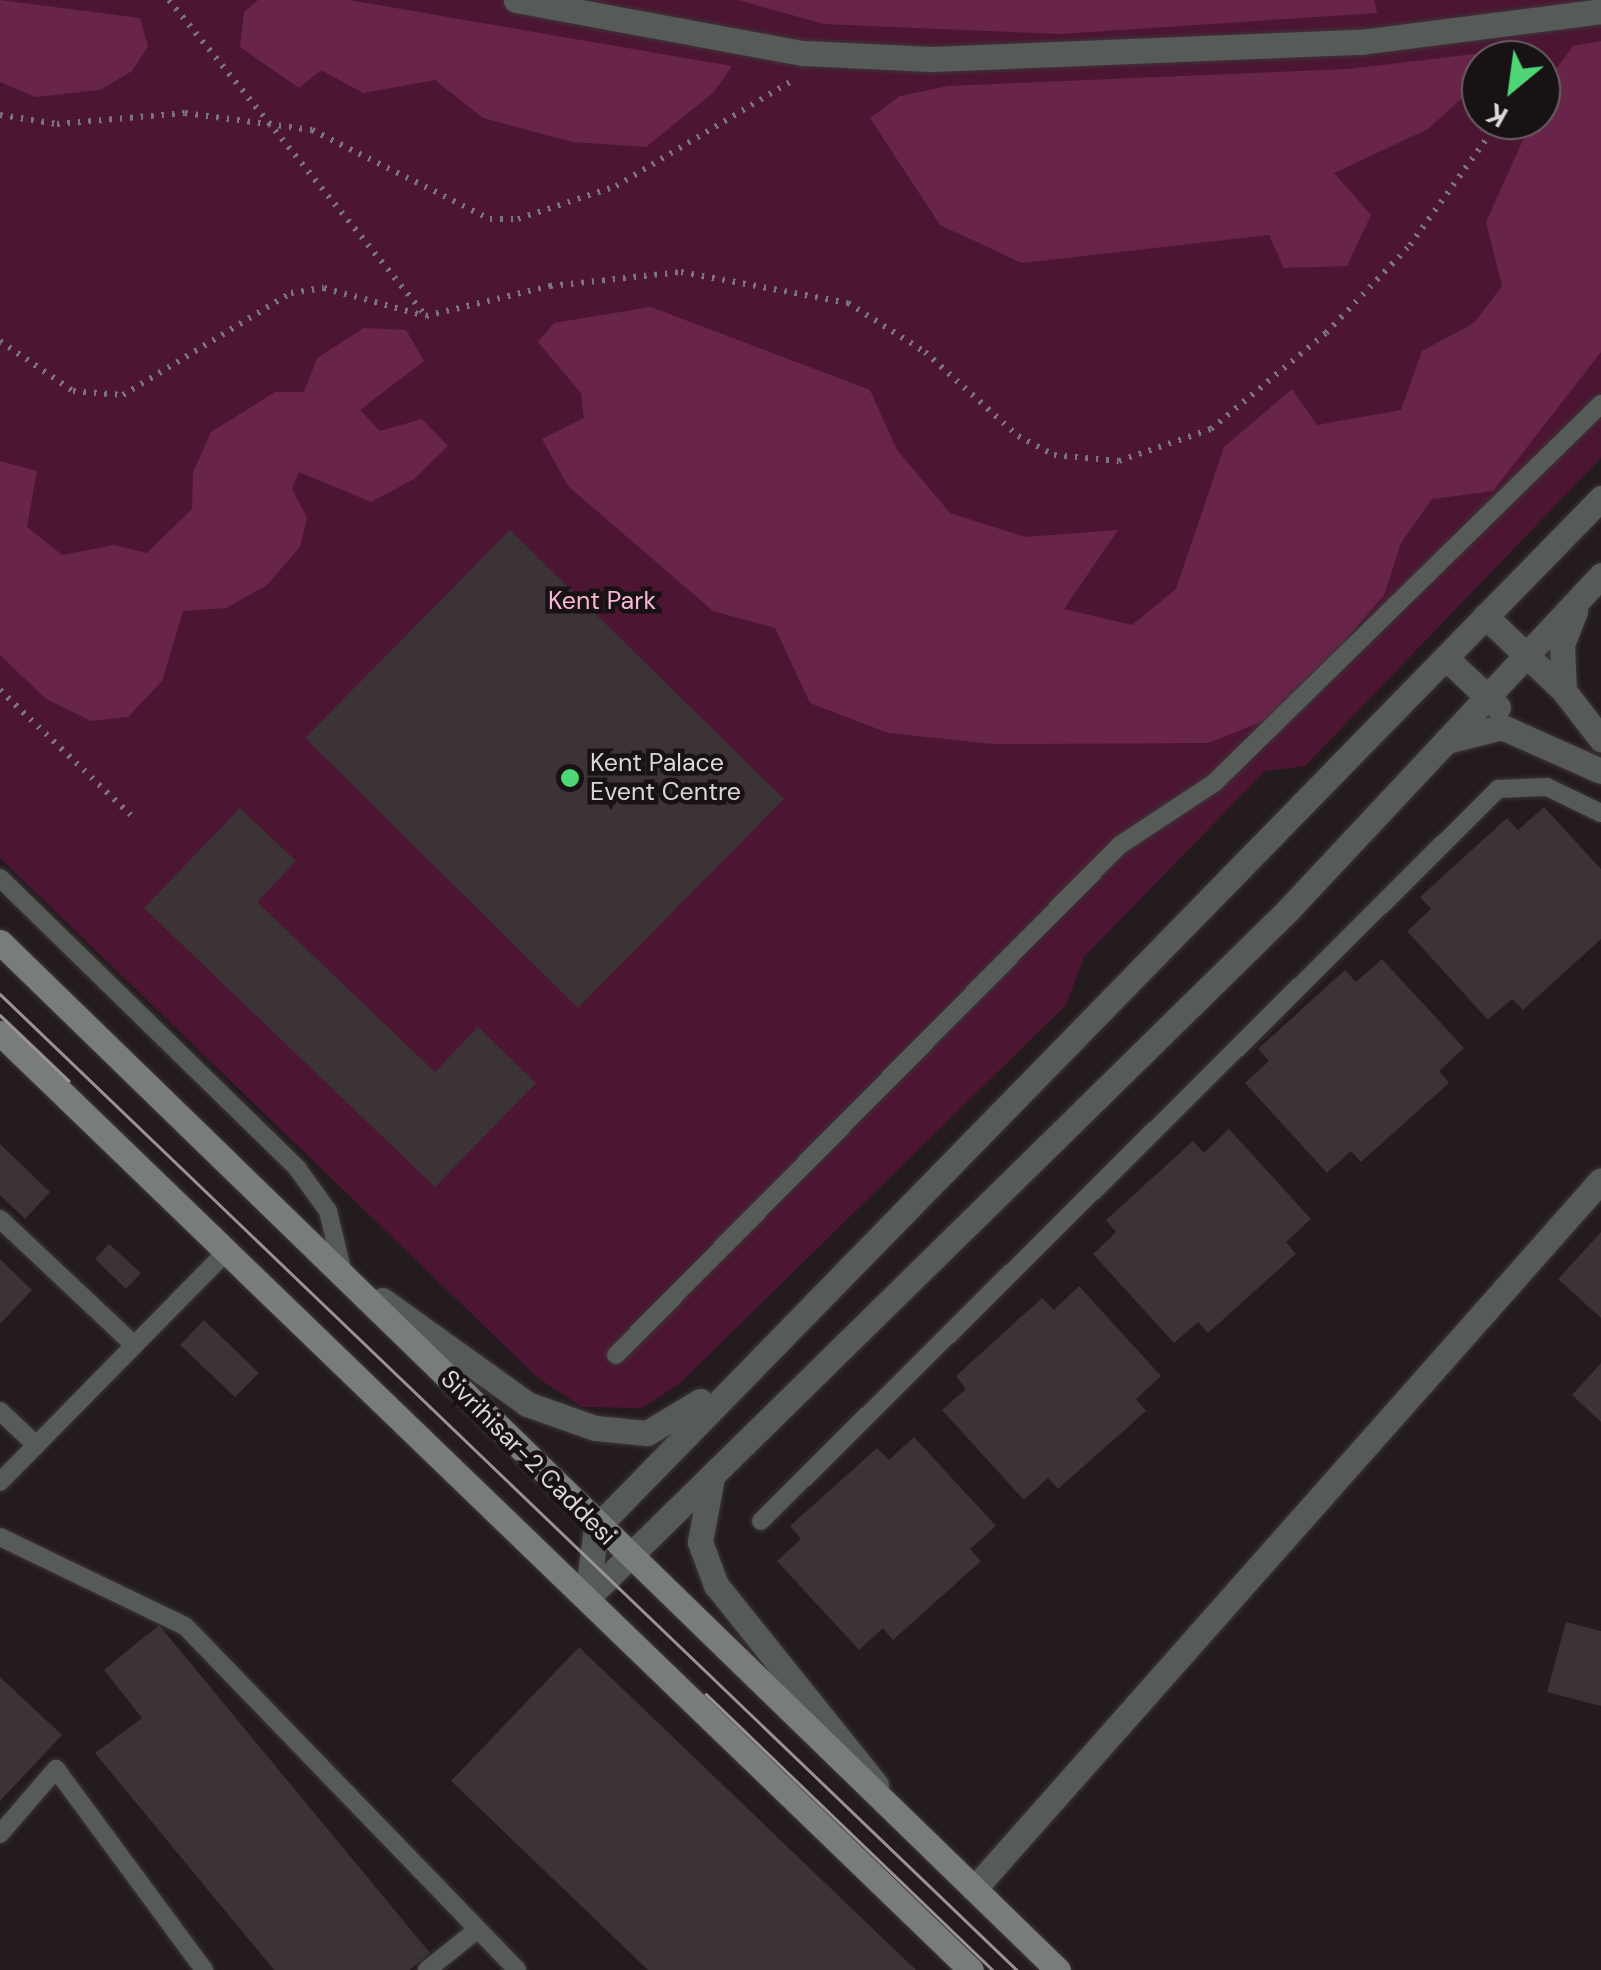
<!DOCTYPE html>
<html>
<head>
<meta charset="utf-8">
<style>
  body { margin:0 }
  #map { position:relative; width:1601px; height:1970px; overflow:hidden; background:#231b1e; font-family:"DM Sans",sans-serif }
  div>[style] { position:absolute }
  .green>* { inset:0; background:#4c1633 }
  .forest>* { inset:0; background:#692449 }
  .building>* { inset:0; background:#3b3336 }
  .path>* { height:6px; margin-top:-3px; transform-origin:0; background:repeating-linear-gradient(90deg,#7c7578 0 2.5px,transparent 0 10.5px) }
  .roads { filter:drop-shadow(0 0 2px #3d3538) drop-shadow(0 0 2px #3d3538) }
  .lane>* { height:18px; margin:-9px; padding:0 9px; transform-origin:9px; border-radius:9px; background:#575b58 }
  .street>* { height:25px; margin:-12.5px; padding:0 12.5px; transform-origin:12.5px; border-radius:12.5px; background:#575b58 }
  .secondary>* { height:25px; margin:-12.5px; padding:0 12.5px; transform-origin:12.5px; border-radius:12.5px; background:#787d79 }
  .tram>* { height:2.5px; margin:-1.25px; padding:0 1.25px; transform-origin:1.25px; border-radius:1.25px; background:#9a9396 }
  .dots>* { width:28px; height:28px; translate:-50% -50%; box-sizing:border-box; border:5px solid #191215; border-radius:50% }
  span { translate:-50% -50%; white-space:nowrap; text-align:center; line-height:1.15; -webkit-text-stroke:9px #191215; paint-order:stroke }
  .park-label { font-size:25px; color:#f8b7d4 }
  .poi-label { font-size:25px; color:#dcd6d9 }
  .left { translate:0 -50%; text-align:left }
  .street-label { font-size:25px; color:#dcd6d9 }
  .north { position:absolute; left:1461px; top:40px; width:100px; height:100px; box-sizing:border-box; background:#191215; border:2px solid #676063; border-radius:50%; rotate:209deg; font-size:28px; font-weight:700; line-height:40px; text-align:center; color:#dcd6d9 }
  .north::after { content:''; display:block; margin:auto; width:35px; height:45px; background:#4dd676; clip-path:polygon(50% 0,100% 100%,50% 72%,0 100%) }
</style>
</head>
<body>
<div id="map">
  <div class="green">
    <i style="clip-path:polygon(evenodd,0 0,1601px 0,1601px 458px,1305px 766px,1265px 771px,1084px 957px,1066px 1005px,679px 1384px,642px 1408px,582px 1407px,538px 1378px,0 858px,0 0,1481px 60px,1541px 60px,1541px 120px,1481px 120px,1481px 60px)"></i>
  </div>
  <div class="forest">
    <i style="clip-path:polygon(0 0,140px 18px,148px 46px,132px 71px,100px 90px,36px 97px,0 82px)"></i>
    <i style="clip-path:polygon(258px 0,349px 0,732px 66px,714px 92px,646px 147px,573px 142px,483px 118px,435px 80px,363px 93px,321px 70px,299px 88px,240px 47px,244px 12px)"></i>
    <i style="clip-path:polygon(738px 0,1374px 0,1377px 13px,1060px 34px,824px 24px)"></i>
    <i style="clip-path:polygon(1601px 41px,1601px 352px,1493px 491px,1432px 499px,1401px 543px,1384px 595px,1308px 684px,1264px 721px,1208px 743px,994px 744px,888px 733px,810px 703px,775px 628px,713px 611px,568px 486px,542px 439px,584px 418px,581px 393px,538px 342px,554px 323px,651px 307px,870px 390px,897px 450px,950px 513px,1025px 537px,1118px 530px,1064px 609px,1132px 625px,1176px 589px,1224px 447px,1292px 389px,1317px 425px,1401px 410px,1422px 351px,1474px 323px,1502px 286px,1486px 222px,1532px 120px,1541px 120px,1554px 72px,1573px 46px)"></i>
    <i style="clip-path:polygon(1516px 49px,1481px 60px,1481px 81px,1428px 129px,1334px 173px,1371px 215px,1347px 266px,1284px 268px,1269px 235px,1022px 263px,940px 225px,870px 118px,900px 96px,948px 86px,1349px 69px)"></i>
    <i style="clip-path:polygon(364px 328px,406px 330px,424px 361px,360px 410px,380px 431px,422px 419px,448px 446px,414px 479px,371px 502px,299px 472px,292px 489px,307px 518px,300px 547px,267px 585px,226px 608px,183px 611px,162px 681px,128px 717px,91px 721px,46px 699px,0 655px,0 461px,37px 471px,27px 527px,62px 555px,114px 545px,147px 553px,192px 509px,193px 472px,211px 432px,275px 392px,304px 392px,317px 358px)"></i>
  </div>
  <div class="building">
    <i style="clip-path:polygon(510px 530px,784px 799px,578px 1008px,305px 738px)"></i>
    <i style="clip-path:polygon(1544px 807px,1601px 869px,1601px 939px,1523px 1010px,1512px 999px,1488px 1020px,1407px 931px,1431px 909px,1420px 897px,1507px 818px,1518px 830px)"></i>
    <i style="clip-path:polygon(240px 808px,296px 861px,257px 902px,435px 1072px,478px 1027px,536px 1083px,435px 1187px,144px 908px)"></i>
    <i style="clip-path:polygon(1382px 959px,1464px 1048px,1439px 1071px,1449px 1083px,1361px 1162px,1351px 1151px,1327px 1173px,1245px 1083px,1269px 1061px,1258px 1049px,1345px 970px,1356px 982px)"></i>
    <i style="clip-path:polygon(1229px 1129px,1311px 1219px,1286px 1242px,1296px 1254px,1208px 1333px,1198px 1322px,1174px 1343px,1093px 1254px,1116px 1232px,1106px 1220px,1193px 1141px,1204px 1153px)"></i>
    <i style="clip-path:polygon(0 1144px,50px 1192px,25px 1219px,0 1195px)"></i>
    <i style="clip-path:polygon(1601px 1232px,1601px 1318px,1558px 1279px)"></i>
    <i style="clip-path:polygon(109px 1244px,141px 1273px,126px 1289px,95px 1259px)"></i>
    <i style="clip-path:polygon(0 1259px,32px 1290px,0 1324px)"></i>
    <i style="clip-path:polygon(1079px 1286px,1161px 1376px,1136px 1399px,1146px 1411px,1058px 1489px,1048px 1478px,1024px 1500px,942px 1410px,966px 1389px,956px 1376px,1042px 1298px,1054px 1310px)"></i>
    <i style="clip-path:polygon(204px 1320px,259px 1373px,235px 1397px,180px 1345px)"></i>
    <i style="clip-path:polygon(1601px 1363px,1601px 1422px,1572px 1395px)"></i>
    <i style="clip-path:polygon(914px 1437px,996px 1526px,970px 1549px,981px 1561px,893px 1640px,883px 1628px,859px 1650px,777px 1561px,801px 1539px,790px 1526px,877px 1448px,889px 1460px)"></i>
    <i style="clip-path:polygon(1566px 1622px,1601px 1631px,1601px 1706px,1547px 1692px)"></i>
    <i style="clip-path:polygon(159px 1625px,430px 1953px,410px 1970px,274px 1970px,95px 1753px,142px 1718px,104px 1670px)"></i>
    <i style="clip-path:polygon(579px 1647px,916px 1970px,648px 1970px,451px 1781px)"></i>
    <i style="clip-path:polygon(0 1677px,62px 1735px,0 1801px)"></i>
  </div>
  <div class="path">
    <i style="left:169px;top:0;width:406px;rotate:50.9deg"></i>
    <i style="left:0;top:115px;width:58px;rotate:9deg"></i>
    <i style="left:57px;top:124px;width:128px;rotate:-4.9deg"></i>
    <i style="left:185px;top:113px;width:128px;rotate:7.6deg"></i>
    <i style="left:312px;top:130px;width:199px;rotate:26.6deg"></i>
    <i style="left:490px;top:219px;width:28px"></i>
    <i style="left:518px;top:219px;width:103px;rotate:-18.6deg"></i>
    <i style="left:616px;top:186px;width:203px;rotate:-30.9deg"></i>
    <i style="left:0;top:341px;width:88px;rotate:34.4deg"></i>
    <i style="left:73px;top:391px;width:50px;rotate:4.6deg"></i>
    <i style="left:123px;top:395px;width:197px;rotate:-31.3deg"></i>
    <i style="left:291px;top:293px;width:33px;rotate:-9deg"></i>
    <i style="left:324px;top:288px;width:106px;rotate:15.4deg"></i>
    <i style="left:426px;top:316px;width:128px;rotate:-13.6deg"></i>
    <i style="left:550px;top:286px;width:132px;rotate:-6.1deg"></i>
    <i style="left:681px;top:272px;width:170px;rotate:10.5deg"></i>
    <i style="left:848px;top:303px;width:91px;rotate:32.5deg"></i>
    <i style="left:925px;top:352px;width:125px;rotate:42.1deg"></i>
    <i style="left:1018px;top:436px;width:41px;rotate:27.8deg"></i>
    <i style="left:1054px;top:455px;width:65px;rotate:5.3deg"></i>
    <i style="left:1119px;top:461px;width:97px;rotate:-19.2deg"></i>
    <i style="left:1211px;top:429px;width:150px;rotate:-39.9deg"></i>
    <i style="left:1326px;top:333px;width:122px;rotate:-46.3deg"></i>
    <i style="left:1410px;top:245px;width:154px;rotate:-54.2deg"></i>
    <i style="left:0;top:690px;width:181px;rotate:43.7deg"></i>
  </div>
  <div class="roads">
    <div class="lane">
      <i style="left:0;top:878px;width:415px;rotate:44.3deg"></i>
      <i style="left:297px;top:1168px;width:53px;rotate:54.2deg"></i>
      <i style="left:328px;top:1211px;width:60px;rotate:76.4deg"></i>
      <i style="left:0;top:1219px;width:184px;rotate:43.2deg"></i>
      <i style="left:616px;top:1355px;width:717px;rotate:-45.34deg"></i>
      <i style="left:1120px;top:845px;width:113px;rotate:-33.4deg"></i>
      <i style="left:1214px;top:783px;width:542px;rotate:-44.4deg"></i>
      <i style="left:0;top:1411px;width:50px;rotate:43.4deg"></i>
      <i style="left:0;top:1482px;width:324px;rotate:-45.5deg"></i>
      <i style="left:761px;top:1521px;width:1039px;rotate:-44.8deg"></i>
      <i style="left:1498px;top:789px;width:49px;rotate:-2.3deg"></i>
      <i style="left:1547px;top:787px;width:60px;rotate:25.7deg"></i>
      <i style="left:0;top:1537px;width:205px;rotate:25.7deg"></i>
      <i style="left:185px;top:1626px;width:478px;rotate:46deg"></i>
      <i style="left:0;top:1834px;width:86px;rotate:-49.3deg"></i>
      <i style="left:56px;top:1769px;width:250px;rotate:53.6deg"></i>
      <i style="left:427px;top:1970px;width:65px;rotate:-38.8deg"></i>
    </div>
    <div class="street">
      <i style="left:516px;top:0;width:292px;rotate:10.5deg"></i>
      <i style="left:803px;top:53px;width:129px;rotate:2.7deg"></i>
      <i style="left:932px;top:59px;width:428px;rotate:-2.3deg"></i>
      <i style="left:1360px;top:42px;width:243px;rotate:-7.3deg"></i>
      <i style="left:1575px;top:611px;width:36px;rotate:111deg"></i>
      <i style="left:1562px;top:645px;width:46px;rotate:87.5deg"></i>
      <i style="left:1564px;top:691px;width:61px;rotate:52.4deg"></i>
      <i style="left:1485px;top:616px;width:109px;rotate:43.5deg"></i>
      <i style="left:1447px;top:659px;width:70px;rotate:43.3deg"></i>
      <i style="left:1446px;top:741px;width:58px;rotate:-14deg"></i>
      <i style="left:1502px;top:727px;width:108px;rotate:24deg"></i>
      <i style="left:382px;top:1300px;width:178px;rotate:35.6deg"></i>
      <i style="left:527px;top:1404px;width:72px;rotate:19.4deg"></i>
      <i style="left:595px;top:1428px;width:52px;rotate:5.5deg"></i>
      <i style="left:647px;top:1433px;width:62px;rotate:-31.1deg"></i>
      <i style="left:712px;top:1477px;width:66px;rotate:100.5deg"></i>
      <i style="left:700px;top:1542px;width:46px;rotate:69.6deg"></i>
      <i style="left:716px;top:1585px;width:256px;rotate:51.3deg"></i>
      <i style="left:587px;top:1598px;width:71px;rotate:-82.7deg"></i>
      <i style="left:596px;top:1528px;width:1439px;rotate:-45.7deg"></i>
      <i style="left:587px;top:1598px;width:981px;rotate:-44.46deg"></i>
      <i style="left:1287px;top:911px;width:460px;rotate:-46.9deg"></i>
      <i style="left:974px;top:1889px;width:946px;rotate:-48.51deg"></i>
    </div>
    <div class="secondary">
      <i style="left:0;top:942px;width:1475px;rotate:44.18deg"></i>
      <i style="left:0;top:1033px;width:1349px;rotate:43.98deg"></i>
    </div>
  </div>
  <div class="tram">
    <i style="left:0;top:994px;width:1410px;rotate:43.82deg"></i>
    <i style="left:0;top:1015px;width:95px;rotate:43.7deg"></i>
    <i style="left:706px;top:1694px;width:398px;rotate:43.9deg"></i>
  </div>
  <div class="dots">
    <i style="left:570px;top:778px;background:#4dd676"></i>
  </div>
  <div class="park-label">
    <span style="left:602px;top:601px">Kent Park</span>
  </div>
  <div class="poi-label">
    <span class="left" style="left:590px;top:778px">Kent Palace<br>Event Centre</span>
  </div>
  <div class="street-label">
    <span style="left:528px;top:1458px;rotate:45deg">Sivrihisar-2 Caddesi</span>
  </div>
  <div class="north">K</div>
</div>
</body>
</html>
